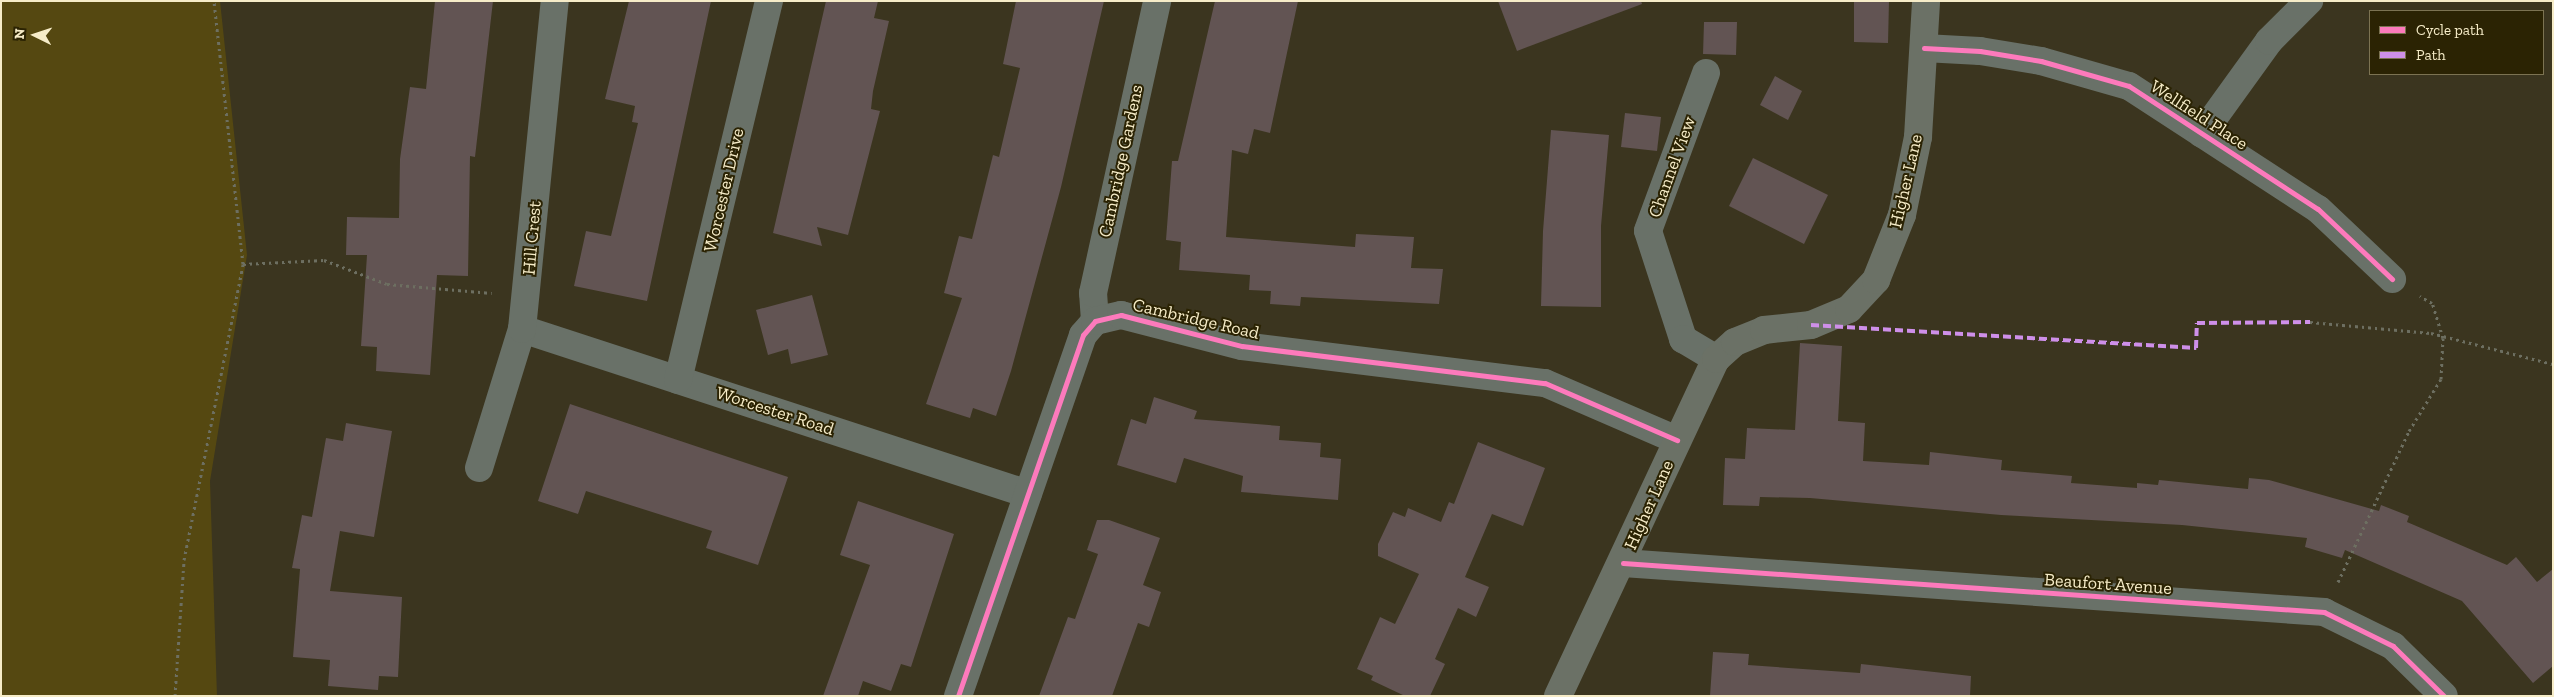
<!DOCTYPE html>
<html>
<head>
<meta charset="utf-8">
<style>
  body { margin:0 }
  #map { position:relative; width:2554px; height:697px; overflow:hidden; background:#3b351f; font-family:"Zilla Slab",serif }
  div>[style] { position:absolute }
  .green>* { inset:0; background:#554811 }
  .building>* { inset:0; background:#625453 }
  .path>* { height:3px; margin-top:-1.5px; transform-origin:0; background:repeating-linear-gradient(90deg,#6d6f61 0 2.5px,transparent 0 6.5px) }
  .street>* { height:28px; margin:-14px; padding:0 14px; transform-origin:14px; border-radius:14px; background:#697168 }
  .secondary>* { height:28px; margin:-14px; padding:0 14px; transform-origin:14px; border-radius:14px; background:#6b7166 }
  .quiet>* { height:4px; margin-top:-2px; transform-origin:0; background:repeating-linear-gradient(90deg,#ce8fe9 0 8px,transparent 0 12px) }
  .cycleway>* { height:5px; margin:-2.5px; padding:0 2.5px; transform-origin:2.5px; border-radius:2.5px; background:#fd7abc }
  span { translate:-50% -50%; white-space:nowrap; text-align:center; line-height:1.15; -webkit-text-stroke:4px #2b2303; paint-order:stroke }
  .street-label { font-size:18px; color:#f6ecc8 }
  .frame { position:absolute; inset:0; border:2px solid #f6ecc8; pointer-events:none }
  .legend { position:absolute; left:2369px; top:10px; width:175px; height:65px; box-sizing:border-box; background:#2b2303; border:1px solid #7c7352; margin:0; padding:6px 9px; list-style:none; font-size:15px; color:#f6ecc8 }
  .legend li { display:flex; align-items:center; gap:10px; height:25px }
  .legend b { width:25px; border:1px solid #7c7352 }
  .north { position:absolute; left:10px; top:10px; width:50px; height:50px; -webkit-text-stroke:4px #2b2303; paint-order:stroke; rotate:274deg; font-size:14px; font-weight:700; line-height:20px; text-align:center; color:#f6ecc8 }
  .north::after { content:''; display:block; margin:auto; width:18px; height:22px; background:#f6ecc8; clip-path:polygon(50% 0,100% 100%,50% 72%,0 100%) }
</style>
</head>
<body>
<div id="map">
  <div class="green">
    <i style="clip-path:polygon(1px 1px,220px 1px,247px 255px,210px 481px,217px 696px,1px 696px)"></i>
  </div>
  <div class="building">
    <i style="clip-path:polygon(435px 1px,493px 1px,475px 157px,470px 156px,468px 276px,437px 275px,430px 375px,376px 371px,377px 347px,361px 346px,367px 255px,346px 255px,347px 217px,399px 218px,400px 159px,410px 87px,426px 89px)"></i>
    <i style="clip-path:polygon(629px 1px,711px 1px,647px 301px,574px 286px,586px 231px,611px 236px,638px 123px,632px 122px,635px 106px,605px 99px)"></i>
    <i style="clip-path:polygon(826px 1px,878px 1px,874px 18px,889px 21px,873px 91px,871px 109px,880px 111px,848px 235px,817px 227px,822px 246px,773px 233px)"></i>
    <i style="clip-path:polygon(1016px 1px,1104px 1px,1061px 187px,1011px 371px,996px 416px,973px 408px,970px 418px,926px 404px,962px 298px,944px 293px,959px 236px,972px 239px,993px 155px,999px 157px,1020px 68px,1003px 64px)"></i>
    <i style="clip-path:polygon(1215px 1px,1298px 1px,1270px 133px,1254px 129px,1248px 154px,1232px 150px,1226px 237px,1355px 247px,1356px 234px,1414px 237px,1411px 268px,1443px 269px,1439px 304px,1301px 297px,1300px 306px,1270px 304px,1271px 291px,1249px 290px,1250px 275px,1179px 270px,1181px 242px,1166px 240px,1172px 161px,1178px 161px)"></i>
    <i style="clip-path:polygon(1498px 1px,1641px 1px,1642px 4px,1517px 51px)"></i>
    <i style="clip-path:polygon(1854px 1px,1889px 1px,1888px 43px,1854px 42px)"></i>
    <i style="clip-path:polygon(1704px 22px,1737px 22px,1736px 55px,1703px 54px)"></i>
    <i style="clip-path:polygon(1775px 76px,1802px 91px,1788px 120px,1760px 105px)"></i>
    <i style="clip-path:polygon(1625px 113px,1661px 117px,1657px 151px,1621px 147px)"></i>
    <i style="clip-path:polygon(1551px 130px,1609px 135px,1601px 226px,1601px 307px,1541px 306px,1543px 231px)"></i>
    <i style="clip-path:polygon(1753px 158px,1828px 195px,1804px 244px,1729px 206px)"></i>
    <i style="clip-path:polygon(812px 295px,828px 355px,791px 364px,788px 349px,768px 355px,756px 310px)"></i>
    <i style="clip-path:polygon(1800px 343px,1842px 346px,1838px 421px,1865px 423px,1863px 461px,1929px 465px,1930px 452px,2002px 460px,2001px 470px,2072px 476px,2071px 483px,2137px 488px,2137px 483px,2158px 485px,2159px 480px,2248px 489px,2249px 478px,2269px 480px,2379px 511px,2381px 505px,2409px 516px,2407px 522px,2507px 565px,2516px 557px,2537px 582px,2553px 569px,2553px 666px,2533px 683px,2462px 601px,2345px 550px,2342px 558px,2305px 547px,2307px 538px,2182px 525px,2001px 515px,1810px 498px,1760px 497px,1759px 506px,1723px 505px,1725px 458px,1745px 459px,1747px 428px,1795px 430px)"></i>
    <i style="clip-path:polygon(1154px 397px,1197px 411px,1194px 419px,1280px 426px,1279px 440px,1321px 443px,1320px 457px,1341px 459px,1338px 500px,1241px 492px,1243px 476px,1184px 458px,1176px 483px,1117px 465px,1131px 419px,1146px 424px)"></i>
    <i style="clip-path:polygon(570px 404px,788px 477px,758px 565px,706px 548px,712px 531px,586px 491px,578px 514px,538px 501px)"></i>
    <i style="clip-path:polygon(346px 423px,392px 431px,374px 537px,340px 531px,330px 591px,402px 597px,398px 677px,379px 676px,378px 690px,328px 686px,330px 660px,293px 657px,300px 569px,292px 568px,302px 515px,312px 517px,326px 438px,343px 441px)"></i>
    <i style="clip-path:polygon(1478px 442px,1545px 468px,1523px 526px,1492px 514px,1465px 577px,1489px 587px,1476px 617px,1458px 608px,1435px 659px,1445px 664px,1430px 696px,1405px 696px,1371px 680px,1373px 676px,1357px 669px,1380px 617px,1395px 624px,1419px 574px,1378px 556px,1378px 544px,1393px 512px,1405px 517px,1408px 508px,1441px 522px,1449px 502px,1454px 504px)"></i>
    <i style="clip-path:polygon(858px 501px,954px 534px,911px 667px,901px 664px,891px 691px,863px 681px,858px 696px,823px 696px,870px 565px,840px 555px)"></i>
    <i style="clip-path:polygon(1097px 520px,1109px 520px,1160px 538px,1143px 585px,1161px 592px,1149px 627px,1138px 623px,1112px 696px,1039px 696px,1068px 617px,1075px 619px,1098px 554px,1087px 550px)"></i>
    <i style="clip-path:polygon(1713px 652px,1749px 654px,1748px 665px,1860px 673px,1861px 664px,1971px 676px,1970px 696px,1710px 696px)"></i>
  </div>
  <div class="path">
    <i style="left:243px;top:264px;width:81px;rotate:-2.8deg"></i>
    <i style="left:324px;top:260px;width:67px;rotate:20.9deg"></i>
    <i style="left:387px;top:284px;width:105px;rotate:4.9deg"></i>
    <i style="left:2310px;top:322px;width:121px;rotate:5.2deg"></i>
    <i style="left:2431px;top:333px;width:126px;rotate:14.3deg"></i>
    <i style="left:2338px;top:582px;width:167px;rotate:-64.8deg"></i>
    <i style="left:2409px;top:431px;width:61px;rotate:-58.4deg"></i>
    <i style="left:2441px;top:379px;width:41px;rotate:-87.2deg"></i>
    <i style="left:2443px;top:338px;width:37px;rotate:-107deg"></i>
    <i style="left:2432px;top:303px;width:14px;rotate:-150deg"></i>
    <i style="left:175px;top:696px;width:136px;rotate:-86.2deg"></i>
    <i style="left:184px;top:560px;width:302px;rotate:-78.7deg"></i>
    <i style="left:243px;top:264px;width:265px;rotate:-96.3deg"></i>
  </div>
  <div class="street">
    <i style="left:1924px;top:48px;width:56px;rotate:3.1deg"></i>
    <i style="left:1980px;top:51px;width:62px;rotate:9.3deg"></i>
    <i style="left:2041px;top:61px;width:91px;rotate:15.9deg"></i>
    <i style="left:2129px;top:86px;width:225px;rotate:33.1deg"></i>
    <i style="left:2318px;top:209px;width:102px;rotate:43.4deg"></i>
    <i style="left:1706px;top:73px;width:168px;rotate:110.2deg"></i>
    <i style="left:1648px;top:231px;width:114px;rotate:72deg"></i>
    <i style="left:1683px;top:339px;width:39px;rotate:31deg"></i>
    <i style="left:2202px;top:134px;width:115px;rotate:-54.2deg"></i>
    <i style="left:2269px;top:41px;width:57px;rotate:-45deg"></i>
    <i style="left:1095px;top:321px;width:28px;rotate:-94deg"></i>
    <i style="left:1093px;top:293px;width:299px;rotate:-77.6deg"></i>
    <i style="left:522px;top:329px;width:532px;rotate:18.06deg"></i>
    <i style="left:678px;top:380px;width:390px;rotate:-76.5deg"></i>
    <i style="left:479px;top:468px;width:145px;rotate:-72.8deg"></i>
    <i style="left:522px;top:329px;width:330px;rotate:-84.3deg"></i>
    <i style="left:1623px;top:563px;width:703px;rotate:4deg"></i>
    <i style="left:2324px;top:612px;width:77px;rotate:26.2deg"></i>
    <i style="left:2393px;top:646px;width:71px;rotate:44.4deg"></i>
    <i style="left:958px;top:696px;width:382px;rotate:-70.9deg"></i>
    <i style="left:1083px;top:335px;width:18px;rotate:-49deg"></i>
    <i style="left:1095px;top:321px;width:27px;rotate:-13deg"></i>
    <i style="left:1121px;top:315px;width:125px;rotate:14.4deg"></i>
    <i style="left:1242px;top:346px;width:305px;rotate:7deg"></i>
    <i style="left:1545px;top:383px;width:144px;rotate:23.4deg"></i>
  </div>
  <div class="secondary">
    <i style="left:1558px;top:696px;width:372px;rotate:-64.9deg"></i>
    <i style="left:1716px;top:359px;width:25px;rotate:-42deg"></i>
    <i style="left:1735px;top:342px;width:31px;rotate:-22deg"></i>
    <i style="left:1764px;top:330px;width:47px;rotate:-6.1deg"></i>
    <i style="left:1811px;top:325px;width:41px;rotate:-22.8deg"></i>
    <i style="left:1849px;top:309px;width:40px;rotate:-47deg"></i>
    <i style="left:1876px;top:280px;width:70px;rotate:-68.2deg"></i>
    <i style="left:1902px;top:215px;width:80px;rotate:-78.4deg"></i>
    <i style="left:1918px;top:137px;width:136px;rotate:-86.6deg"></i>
  </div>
  <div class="quiet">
    <i style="left:1811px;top:325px;width:386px;rotate:3.4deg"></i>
    <i style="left:2196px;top:348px;width:25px;rotate:-88deg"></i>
    <i style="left:2197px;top:323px;width:113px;rotate:-0.5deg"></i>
  </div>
  <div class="cycleway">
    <i style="left:1924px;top:48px;width:56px;rotate:3.1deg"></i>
    <i style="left:1980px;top:51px;width:62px;rotate:9.3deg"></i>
    <i style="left:2041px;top:61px;width:91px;rotate:15.9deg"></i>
    <i style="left:2129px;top:86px;width:225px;rotate:33.1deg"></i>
    <i style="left:2318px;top:209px;width:102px;rotate:43.4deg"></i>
    <i style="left:1623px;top:563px;width:703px;rotate:4deg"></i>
    <i style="left:2324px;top:612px;width:77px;rotate:26.2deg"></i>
    <i style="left:2393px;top:646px;width:71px;rotate:44.4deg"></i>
    <i style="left:958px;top:696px;width:382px;rotate:-70.9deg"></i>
    <i style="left:1083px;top:335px;width:18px;rotate:-49deg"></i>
    <i style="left:1095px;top:321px;width:27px;rotate:-13deg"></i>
    <i style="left:1121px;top:315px;width:125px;rotate:14.4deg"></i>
    <i style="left:1242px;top:346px;width:305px;rotate:7deg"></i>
    <i style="left:1545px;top:383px;width:144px;rotate:23.4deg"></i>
  </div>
  <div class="street-label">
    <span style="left:2199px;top:115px;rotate:33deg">Wellfield Place</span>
    <span style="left:1121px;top:161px;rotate:-78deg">Cambridge Gardens</span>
    <span style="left:1672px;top:167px;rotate:-70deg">Channel View</span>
    <span style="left:1906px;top:181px;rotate:-77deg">Higher Lane</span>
    <span style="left:724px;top:190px;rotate:-77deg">Worcester Drive</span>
    <span style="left:532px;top:238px;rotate:-85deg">Hill Crest</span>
    <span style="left:1196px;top:319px;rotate:13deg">Cambridge Road</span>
    <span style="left:775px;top:411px;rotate:18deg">Worcester Road</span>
    <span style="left:1649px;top:505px;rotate:-66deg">Higher Lane</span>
    <span style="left:2108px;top:584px;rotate:4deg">Beaufort Avenue</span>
  </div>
  <div class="frame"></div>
  <ul class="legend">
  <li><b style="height:6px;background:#fd7abc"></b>Cycle path</li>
  <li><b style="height:6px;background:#ce8fe9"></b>Path</li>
  </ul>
  <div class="north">N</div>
</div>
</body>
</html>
